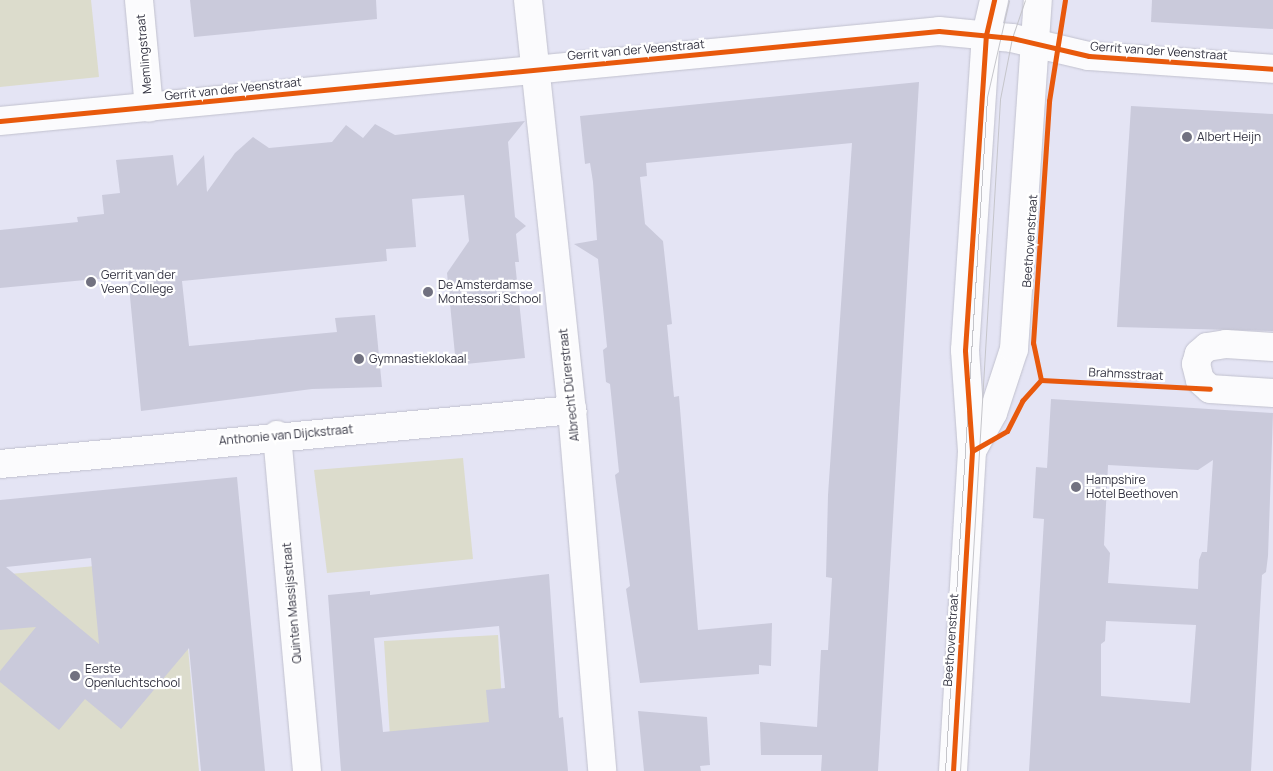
<!DOCTYPE html>
<html>
<head>
<meta charset="utf-8">
<style>
  body { margin:0 }
  #map { position:relative; width:1273px; height:771px; overflow:hidden; background:#e4e4f4; font-family:Manrope,sans-serif }
  div>[style] { position:absolute }
  .green>* { inset:0; background:#dcdccc }
  .building>* { inset:0; background:#cacadb }
  .roads { filter:drop-shadow(0 0 1px #c1c1ce) drop-shadow(0 0 1px #c1c1ce) }
  .minor>* { height:28px; margin:-14px; padding:0 14px; transform-origin:14px; border-radius:14px; background:#fbfbfd }
  .tertiary>* { height:28px; margin:-14px; padding:0 14px; transform-origin:14px; border-radius:14px; background:#fbfbfd }
  .tram>* { height:1px; margin:-0.5px; padding:0 0.5px; transform-origin:0.5px; border-radius:0.5px; background:#c5c5ca }
  .cycleway>* { height:5px; margin:-2.5px; padding:0 2.5px; transform-origin:2.5px; border-radius:2.5px; background:#e8590c }
  .dots>* { width:14px; height:14px; translate:-50% -50%; box-sizing:border-box; border:2px solid #fff; border-radius:50% }
  span { translate:-50% -50%; white-space:nowrap; text-align:center; line-height:1.15; -webkit-text-stroke:4.5px #fff; paint-order:stroke }
  .street-label { font-size:12px; color:#333341 }
  .poi-label { font-size:12px; color:#333341 }
  .left { translate:0 -50%; text-align:left }
</style>
</head>
<body>
<div id="map">
  <div class="green">
    <i style="clip-path:polygon(0 0,91px 0,99px 77px,0 87px)"></i>
    <i style="clip-path:polygon(463px 458px,473px 559px,327px 573px,314px 470px)"></i>
    <i style="clip-path:polygon(180px 558px,199px 771px,0 771px,0 575px)"></i>
    <i style="clip-path:polygon(498px 635px,506px 771px,391px 753px,384px 641px)"></i>
  </div>
  <div class="building">
    <i style="clip-path:polygon(190px 0,376px 0,377px 19px,194px 37px)"></i>
    <i style="clip-path:polygon(1152px 0,1273px 0,1273px 29px,1151px 22px)"></i>
    <i style="clip-path:polygon(919px 82px,878px 771px,821px 771px,822px 755px,761px 755px,760px 722px,817px 727px,821px 650px,828px 650px,832px 578px,826px 577px,828px 495px,852px 143px,646px 163px,647px 176px,640px 177px,645px 224px,663px 241px,672px 324px,667px 325px,674px 397px,679px 396px,698px 630px,772px 623px,771px 666px,759px 665px,759px 674px,640px 683px,626px 589px,630px 586px,615px 475px,619px 472px,610px 384px,606px 382px,603px 350px,607px 347px,598px 259px,574px 244px,597px 240px,593px 182px,590px 163px,585px 164px,580px 116px)"></i>
    <i style="clip-path:polygon(1131px 106px,1273px 114px,1273px 331px,1117px 327px)"></i>
    <i style="clip-path:polygon(525px 121px,508px 142px,515px 217px,526px 226px,516px 234px,519px 262px,515px 262px,525px 358px,456px 365px,447px 273px,469px 241px,464px 195px,412px 199px,416px 247px,386px 249px,387px 261px,182px 281px,189px 346px,337px 332px,335px 318px,375px 315px,382px 387px,312px 389px,141px 411px,128px 276px,0 288px,0 230px,78px 222px,77px 217px,104px 214px,102px 195px,120px 193px,116px 160px,173px 155px,177px 186px,204px 155px,207px 192px,235px 153px,253px 137px,269px 148px,332px 142px,346px 125px,363px 138px,375px 124px,395px 135px)"></i>
    <i style="clip-path:polygon(evenodd,1051px 399px,1273px 413px,1268px 556px,1266px 572px,1262px 575px,1251px 771px,1029px 771px,1044px 519px,1033px 518px,1036px 467px,1047px 468px,1051px 399px,1213px 460px,1207px 552px,1202px 552px,1199px 560px,1198px 589px,1108px 583px,1110px 553px,1104px 545px,1108px 465px,1198px 470px,1213px 460px,1051px 399px,1106px 621px,1196px 625px,1190px 703px,1101px 696px,1101px 644px,1105px 641px,1106px 621px)"></i>
    <i style="clip-path:polygon(evenodd,237px 477px,265px 771px,201px 771px,189px 648px,121px 729px,85px 699px,59px 730px,0 682px,0 671px,36px 627px,0 630px,0 500px,237px 477px,91px 558px,99px 644px,6px 567px,91px 558px)"></i>
    <i style="clip-path:polygon(evenodd,549px 574px,559px 718px,563px 717px,568px 771px,341px 771px,328px 595px,370px 591px,370px 595px,549px 574px,499px 626px,505px 688px,486px 690px,489px 722px,383px 732px,374px 638px,499px 626px)"></i>
    <i style="clip-path:polygon(638px 711px,707px 717px,710px 765px,700px 766px,701px 771px,644px 771px)"></i>
  </div>
  <div class="roads">
    <div class="minor">
      <i style="left:139px;top:0;width:108px;rotate:84.7deg"></i>
      <i style="left:528px;top:0;width:412px;rotate:83.9deg"></i>
      <i style="left:572px;top:410px;width:362px;rotate:85.2deg"></i>
      <i style="left:0;top:121px;width:943px;rotate:-5.47deg"></i>
      <i style="left:939px;top:31px;width:73px;rotate:5.5deg"></i>
      <i style="left:1012px;top:38px;width:79px;rotate:13.2deg"></i>
      <i style="left:1089px;top:56px;width:184px;rotate:4deg"></i>
      <i style="left:1273px;top:347px;width:47px;rotate:-176.3deg"></i>
      <i style="left:1226px;top:344px;width:19px;rotate:171deg"></i>
      <i style="left:1207px;top:347px;width:11px;rotate:139deg"></i>
      <i style="left:1199px;top:354px;width:10px;rotate:107deg"></i>
      <i style="left:1196px;top:364px;width:16px;rotate:76deg"></i>
      <i style="left:1200px;top:380px;width:13px;rotate:42deg"></i>
      <i style="left:1210px;top:389px;width:63px;rotate:3.6deg"></i>
      <i style="left:277px;top:435px;width:337px;rotate:84.9deg"></i>
      <i style="left:0;top:464px;width:575px;rotate:-5.39deg"></i>
    </div>
    <div class="tertiary">
      <i style="left:972px;top:451px;width:43px;rotate:-61.1deg"></i>
      <i style="left:993px;top:413px;width:67px;rotate:-71.8deg"></i>
      <i style="left:1014px;top:349px;width:350px;rotate:-86.1deg"></i>
      <i style="left:953px;top:771px;width:321px;rotate:-86.6deg"></i>
      <i style="left:972px;top:451px;width:101px;rotate:-94deg"></i>
      <i style="left:965px;top:350px;width:316px;rotate:-86.2deg"></i>
      <i style="left:986px;top:35px;width:36px;rotate:-77deg"></i>
    </div>
  </div>
  <div class="tram">
    <i style="left:945px;top:771px;width:675px;rotate:-86.43deg"></i>
    <i style="left:987px;top:97px;width:99px;rotate:-77.2deg"></i>
    <i style="left:960px;top:771px;width:673px;rotate:-86.59deg"></i>
    <i style="left:1000px;top:99px;width:62px;rotate:-78.9deg"></i>
    <i style="left:1012px;top:38px;width:40px;rotate:-71.1deg"></i>
  </div>
  <div class="cycleway">
    <i style="left:0;top:121px;width:943px;rotate:-5.47deg"></i>
    <i style="left:939px;top:31px;width:73px;rotate:5.5deg"></i>
    <i style="left:1012px;top:38px;width:79px;rotate:13.2deg"></i>
    <i style="left:1089px;top:56px;width:184px;rotate:4deg"></i>
    <i style="left:1041px;top:380px;width:38px;rotate:-102deg"></i>
    <i style="left:1033px;top:343px;width:243px;rotate:-86.2deg"></i>
    <i style="left:1049px;top:101px;width:102px;rotate:-81deg"></i>
    <i style="left:1041px;top:380px;width:169px;rotate:3deg"></i>
    <i style="left:972px;top:451px;width:40px;rotate:-29.7deg"></i>
    <i style="left:1007px;top:431px;width:34px;rotate:-63deg"></i>
    <i style="left:1022px;top:401px;width:28px;rotate:-48deg"></i>
    <i style="left:953px;top:771px;width:321px;rotate:-86.6deg"></i>
    <i style="left:972px;top:451px;width:101px;rotate:-94deg"></i>
    <i style="left:965px;top:350px;width:316px;rotate:-86.2deg"></i>
    <i style="left:986px;top:35px;width:36px;rotate:-77deg"></i>
  </div>
  <div class="dots">
    <i style="left:1187px;top:137px;background:#717180"></i>
    <i style="left:91px;top:282px;background:#717180"></i>
    <i style="left:428px;top:292px;background:#717180"></i>
    <i style="left:359px;top:359px;background:#717180"></i>
    <i style="left:1076px;top:487px;background:#717180"></i>
    <i style="left:75px;top:676px;background:#717180"></i>
  </div>
  <div class="street-label">
    <span style="left:636px;top:50px;rotate:-5deg">Gerrit van der Veenstraat</span>
    <span style="left:1159px;top:51px;rotate:4deg">Gerrit van der Veenstraat</span>
    <span style="left:144px;top:54px;rotate:-95deg">Memlingstraat</span>
    <span style="left:233px;top:89px;rotate:-6deg">Gerrit van der Veenstraat</span>
    <span style="left:1030px;top:241px;rotate:-86deg">Beethovenstraat</span>
    <span style="left:1126px;top:374px;rotate:3deg">Brahmsstraat</span>
    <span style="left:569px;top:385px;rotate:-96deg">Albrecht Dürerstraat</span>
    <span style="left:286px;top:435px;rotate:-5deg">Anthonie van Dijckstraat</span>
    <span style="left:292px;top:603px;rotate:-95deg">Quinten Massijsstraat</span>
    <span style="left:951px;top:640px;rotate:-86deg">Beethovenstraat</span>
  </div>
  <div class="poi-label">
    <span class="left" style="left:1197px;top:137px">Albert Heijn</span>
    <span class="left" style="left:101px;top:282px">Gerrit van der<br>Veen College</span>
    <span class="left" style="left:438px;top:292px">De Amsterdamse<br>Montessori School</span>
    <span class="left" style="left:369px;top:359px">Gymnastieklokaal</span>
    <span class="left" style="left:1086px;top:487px">Hampshire<br>Hotel Beethoven</span>
    <span class="left" style="left:85px;top:676px">Eerste<br>Openluchtschool</span>
  </div>
</div>
</body>
</html>
